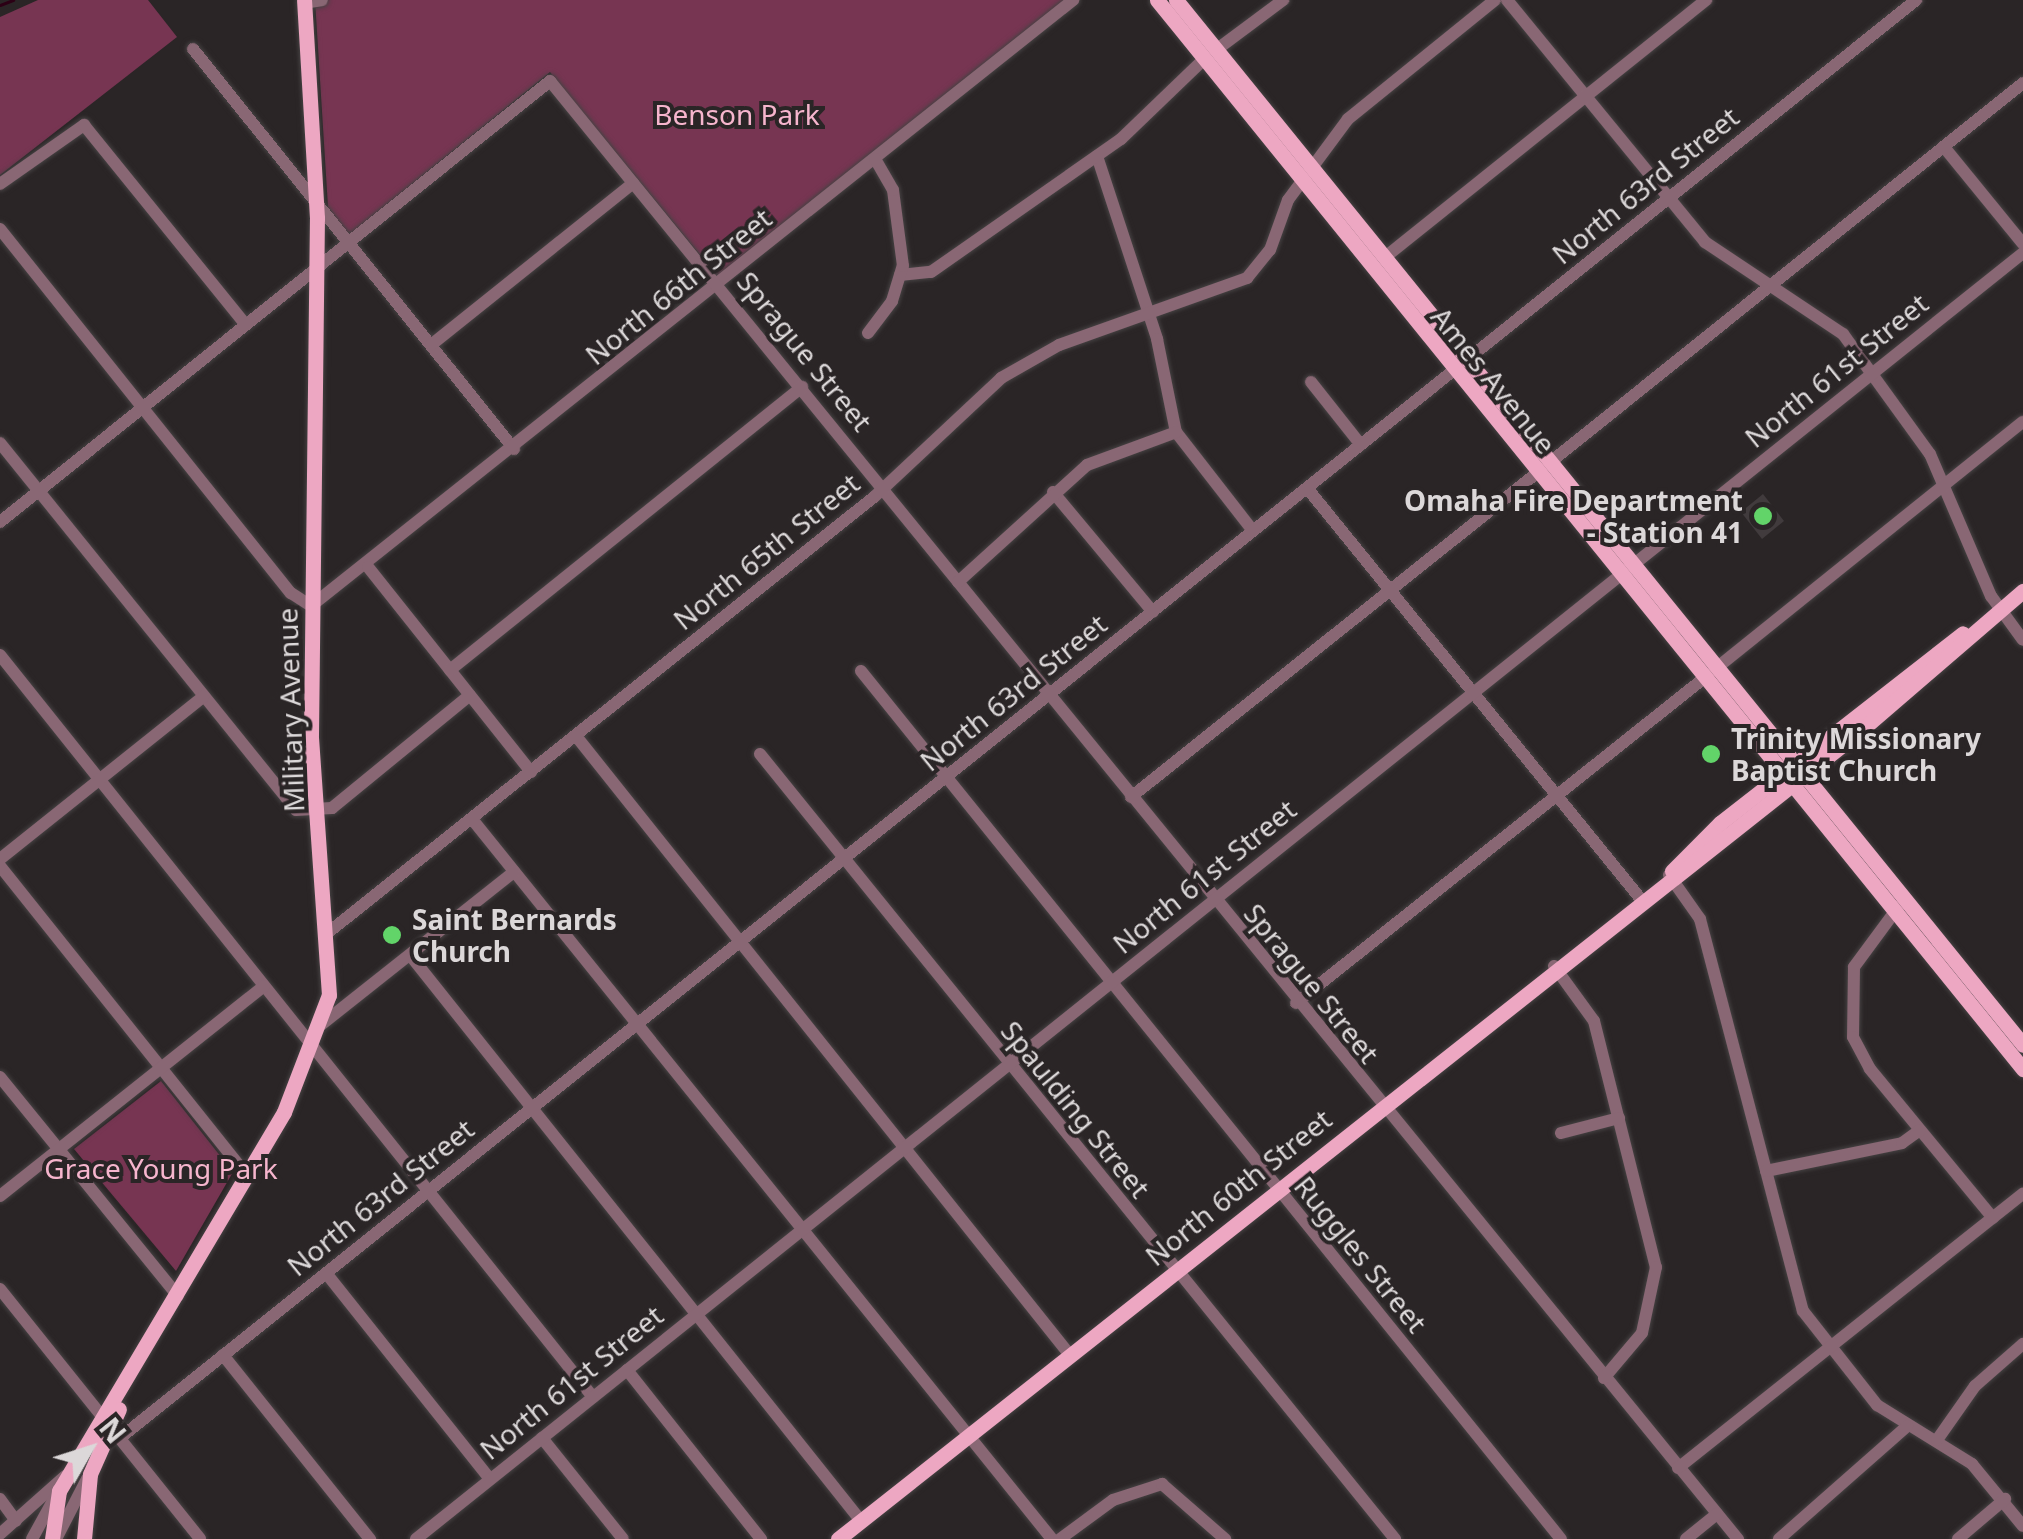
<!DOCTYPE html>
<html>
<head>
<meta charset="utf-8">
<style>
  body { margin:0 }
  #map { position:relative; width:2023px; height:1539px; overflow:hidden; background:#2a2526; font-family:"Noto Sans",sans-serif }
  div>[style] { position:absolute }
  .green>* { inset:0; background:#773552 }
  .stream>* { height:2.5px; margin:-1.25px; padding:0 1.25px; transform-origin:1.25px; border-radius:1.25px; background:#2c0015 }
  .building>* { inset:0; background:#413b3d }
  .roads { filter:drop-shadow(0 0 2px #464243) drop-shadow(0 0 2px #464243) }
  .minor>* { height:12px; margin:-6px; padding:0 6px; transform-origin:6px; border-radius:6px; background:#896774 }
  .major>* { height:15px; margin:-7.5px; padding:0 7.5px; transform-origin:7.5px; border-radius:7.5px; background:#eda7c2 }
  .dots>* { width:28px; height:28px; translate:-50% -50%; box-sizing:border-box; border:5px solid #2a2526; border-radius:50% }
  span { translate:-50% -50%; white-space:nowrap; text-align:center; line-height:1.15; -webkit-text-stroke:8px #2a2526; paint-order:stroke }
  .park-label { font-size:28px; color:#f6b5cd }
  .street-label { font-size:28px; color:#dcd8d9 }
  .poi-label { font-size:28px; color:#dcd8d9; font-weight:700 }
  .right { translate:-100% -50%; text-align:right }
  .left { translate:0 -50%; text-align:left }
  .north { position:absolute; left:40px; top:1399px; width:100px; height:100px; -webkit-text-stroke:8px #2a2526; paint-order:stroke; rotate:51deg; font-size:28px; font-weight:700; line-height:40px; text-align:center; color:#dcd8d9 }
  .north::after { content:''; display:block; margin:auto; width:35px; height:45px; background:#dcd8d9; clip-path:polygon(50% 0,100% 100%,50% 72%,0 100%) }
</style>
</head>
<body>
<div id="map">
  <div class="green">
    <i style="clip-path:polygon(38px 0,148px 0,177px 37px,0 175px,0 17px)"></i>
    <i style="clip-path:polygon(315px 0,1064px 0,719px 278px,550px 72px,349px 235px,328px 207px)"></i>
    <i style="clip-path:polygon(161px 1081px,233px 1172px,176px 1271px,74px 1149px)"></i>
  </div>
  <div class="stream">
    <i style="left:0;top:5px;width:14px;rotate:-21deg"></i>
  </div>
  <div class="building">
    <i style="clip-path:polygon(1763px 494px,1784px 521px,1762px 539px,1741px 512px)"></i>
  </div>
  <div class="roads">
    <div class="minor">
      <i style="left:1507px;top:0;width:313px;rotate:50.7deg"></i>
      <i style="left:1705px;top:242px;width:166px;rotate:33.7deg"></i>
      <i style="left:1843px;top:334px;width:148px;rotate:54.1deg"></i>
      <i style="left:1930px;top:454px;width:155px;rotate:66.8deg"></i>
      <i style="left:1991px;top:596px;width:54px;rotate:54deg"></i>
      <i style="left:304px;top:3px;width:18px;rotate:-9deg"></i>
      <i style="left:193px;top:49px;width:513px;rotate:51.25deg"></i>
      <i style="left:1216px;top:50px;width:84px;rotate:-36.7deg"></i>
      <i style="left:1944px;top:147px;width:125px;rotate:50.8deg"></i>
      <i style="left:1097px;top:156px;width:193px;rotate:71.8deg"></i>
      <i style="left:1157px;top:339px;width:95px;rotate:78.5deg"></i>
      <i style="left:1176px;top:432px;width:125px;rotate:52.1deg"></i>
      <i style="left:0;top:184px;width:103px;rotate:-35.1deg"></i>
      <i style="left:84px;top:125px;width:257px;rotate:51deg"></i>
      <i style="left:0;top:229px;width:466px;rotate:51.4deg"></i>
      <i style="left:291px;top:593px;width:24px;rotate:33deg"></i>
      <i style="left:311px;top:606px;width:974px;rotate:-38.49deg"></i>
      <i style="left:1384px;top:258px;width:413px;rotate:-38.7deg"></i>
      <i style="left:900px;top:275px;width:31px;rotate:-6deg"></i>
      <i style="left:931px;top:272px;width:232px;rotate:-35deg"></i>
      <i style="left:1121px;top:139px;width:115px;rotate:-43.9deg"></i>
      <i style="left:868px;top:333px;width:40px;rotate:-53deg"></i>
      <i style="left:892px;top:301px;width:37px;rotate:-73deg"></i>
      <i style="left:903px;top:266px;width:77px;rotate:-97.5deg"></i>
      <i style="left:893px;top:190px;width:36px;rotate:-120deg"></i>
      <i style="left:431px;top:345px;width:259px;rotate:-38.7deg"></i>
      <i style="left:1311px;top:382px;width:80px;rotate:51.6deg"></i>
      <i style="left:0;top:443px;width:471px;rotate:51.1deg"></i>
      <i style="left:296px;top:810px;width:36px;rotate:-3deg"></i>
      <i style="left:332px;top:808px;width:178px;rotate:-39.3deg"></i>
      <i style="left:1548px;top:464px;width:609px;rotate:-38.73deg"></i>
      <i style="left:1307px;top:488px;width:528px;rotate:50.92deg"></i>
      <i style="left:1053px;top:492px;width:156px;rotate:50.2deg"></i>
      <i style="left:0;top:522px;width:705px;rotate:-38.72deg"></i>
      <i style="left:550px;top:81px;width:1881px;rotate:50.83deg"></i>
      <i style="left:368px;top:567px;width:262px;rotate:51.5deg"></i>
      <i style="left:958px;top:582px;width:174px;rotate:-42.2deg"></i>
      <i style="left:1087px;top:465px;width:95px;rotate:-20.3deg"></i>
      <i style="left:0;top:655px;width:950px;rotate:51.37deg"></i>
      <i style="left:450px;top:670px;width:452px;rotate:-38.8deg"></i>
      <i style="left:1714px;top:670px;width:396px;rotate:-38.8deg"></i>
      <i style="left:861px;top:671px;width:1115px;rotate:51.12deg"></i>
      <i style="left:576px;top:736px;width:791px;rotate:51.42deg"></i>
      <i style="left:760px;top:754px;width:1010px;rotate:51.03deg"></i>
      <i style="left:1131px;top:797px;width:519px;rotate:-38.59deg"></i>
      <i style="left:472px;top:819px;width:925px;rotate:51.15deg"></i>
      <i style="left:0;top:859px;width:260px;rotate:-38.6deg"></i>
      <i style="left:0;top:866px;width:396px;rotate:51.4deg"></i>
      <i style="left:1669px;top:875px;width:54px;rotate:54.8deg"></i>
      <i style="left:1700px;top:919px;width:405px;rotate:75.3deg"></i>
      <i style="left:1803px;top:1311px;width:120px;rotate:51.8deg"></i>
      <i style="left:1877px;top:1405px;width:112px;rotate:31.8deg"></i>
      <i style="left:1972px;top:1464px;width:80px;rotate:50.6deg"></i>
      <i style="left:1899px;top:906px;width:76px;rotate:126.4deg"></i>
      <i style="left:1854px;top:967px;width:70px;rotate:90.8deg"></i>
      <i style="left:1853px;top:1037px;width:36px;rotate:62deg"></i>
      <i style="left:1870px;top:1069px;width:193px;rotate:50.5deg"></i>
      <i style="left:330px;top:931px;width:696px;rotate:-38.58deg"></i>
      <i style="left:874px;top:497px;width:174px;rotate:-43.1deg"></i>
      <i style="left:1001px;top:378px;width:67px;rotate:-29.6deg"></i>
      <i style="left:1059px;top:345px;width:200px;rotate:-19.6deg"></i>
      <i style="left:1247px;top:278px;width:36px;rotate:-51deg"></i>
      <i style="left:1270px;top:250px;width:53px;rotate:-70.2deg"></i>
      <i style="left:1288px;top:200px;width:101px;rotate:-53.5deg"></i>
      <i style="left:1348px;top:119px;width:189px;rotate:-39deg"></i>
      <i style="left:410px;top:955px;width:724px;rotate:51.45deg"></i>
      <i style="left:1554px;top:966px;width:68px;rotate:54deg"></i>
      <i style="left:1594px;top:1021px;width:254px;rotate:75.9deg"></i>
      <i style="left:1656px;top:1267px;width:67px;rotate:102deg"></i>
      <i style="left:1642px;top:1333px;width:59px;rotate:130.2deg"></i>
      <i style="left:1296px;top:1003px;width:520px;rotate:-38.52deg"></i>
      <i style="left:322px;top:1024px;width:245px;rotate:-38.4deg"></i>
      <i style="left:0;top:1077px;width:282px;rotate:50.9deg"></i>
      <i style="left:1561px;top:1133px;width:60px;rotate:-14.5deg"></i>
      <i style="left:1766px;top:1171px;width:139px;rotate:-11.6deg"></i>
      <i style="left:1902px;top:1143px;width:22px;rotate:-36deg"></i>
      <i style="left:0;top:1196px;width:337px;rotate:-38.5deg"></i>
      <i style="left:326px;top:1273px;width:263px;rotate:51.5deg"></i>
      <i style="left:0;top:1289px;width:320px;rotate:51.3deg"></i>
      <i style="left:223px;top:1355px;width:236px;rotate:51.4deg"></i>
      <i style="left:627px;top:1370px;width:216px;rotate:51.6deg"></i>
      <i style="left:120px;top:1438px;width:2301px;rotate:-38.68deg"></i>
      <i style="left:542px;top:1438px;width:129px;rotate:51.3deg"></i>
      <i style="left:1937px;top:1440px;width:66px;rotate:-54.9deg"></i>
      <i style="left:1975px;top:1386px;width:64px;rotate:-41.2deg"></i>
      <i style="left:1678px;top:1468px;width:441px;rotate:-38.5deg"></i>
      <i style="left:0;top:1499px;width:27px;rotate:54deg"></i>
      <i style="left:0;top:1534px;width:87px;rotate:-41.7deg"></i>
      <i style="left:32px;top:1539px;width:48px;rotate:-61.3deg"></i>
      <i style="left:56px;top:1539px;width:68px;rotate:-62.7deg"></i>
      <i style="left:416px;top:1539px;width:2058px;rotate:-38.67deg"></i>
      <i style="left:1060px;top:1539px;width:66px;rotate:-36.3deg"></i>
      <i style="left:1113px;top:1500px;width:52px;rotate:-18.1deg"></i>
      <i style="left:1162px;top:1484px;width:84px;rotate:41.1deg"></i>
      <i style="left:1686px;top:1539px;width:40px;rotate:-39deg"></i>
      <i style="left:1779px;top:1539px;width:171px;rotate:-41.4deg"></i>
      <i style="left:1958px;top:1539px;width:62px;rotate:-40.4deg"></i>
    </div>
    <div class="major">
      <i style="left:1157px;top:0;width:1376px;rotate:50.99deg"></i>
      <i style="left:1176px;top:0;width:1345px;rotate:50.97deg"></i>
      <i style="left:1672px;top:871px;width:68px;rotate:-45deg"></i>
      <i style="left:1720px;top:823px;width:308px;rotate:-38deg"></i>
      <i style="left:52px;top:1539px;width:49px;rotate:-81.7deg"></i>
      <i style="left:59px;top:1491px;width:441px;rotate:-59.3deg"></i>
      <i style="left:284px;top:1112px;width:125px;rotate:-69deg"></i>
      <i style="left:329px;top:995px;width:261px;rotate:-94deg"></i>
      <i style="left:311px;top:735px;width:517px;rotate:-89.34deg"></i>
      <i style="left:317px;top:218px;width:218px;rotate:-93.4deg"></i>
      <i style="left:84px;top:1539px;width:65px;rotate:-84.7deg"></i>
      <i style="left:90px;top:1474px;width:71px;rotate:-66deg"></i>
      <i style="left:838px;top:1539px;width:1303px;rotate:-38.33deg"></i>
      <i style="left:1860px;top:731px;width:215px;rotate:-40.7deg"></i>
    </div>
  </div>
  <div class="dots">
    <i style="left:1763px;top:516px;background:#62d469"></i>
    <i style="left:1711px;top:754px;background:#62d469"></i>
    <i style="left:392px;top:935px;background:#62d469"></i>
  </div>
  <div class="park-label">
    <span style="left:737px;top:114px">Benson Park</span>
    <span style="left:161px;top:1168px">Grace Young Park</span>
  </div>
  <div class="street-label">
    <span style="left:1645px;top:185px;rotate:-39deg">North 63rd Street</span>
    <span style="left:678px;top:286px;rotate:-39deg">North 66th Street</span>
    <span style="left:805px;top:351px;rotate:51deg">Sprague Street</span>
    <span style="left:1836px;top:370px;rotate:-39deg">North 61st Street</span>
    <span style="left:1494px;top:380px;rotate:51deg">Ames Avenue</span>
    <span style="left:766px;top:551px;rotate:-39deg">North 65th Street</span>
    <span style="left:1013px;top:692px;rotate:-39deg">North 63rd Street</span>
    <span style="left:290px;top:710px;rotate:-92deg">Military Avenue</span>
    <span style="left:1204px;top:876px;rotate:-39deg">North 61st Street</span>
    <span style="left:1312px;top:983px;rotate:51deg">Sprague Street</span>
    <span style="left:1076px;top:1109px;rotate:51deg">Spaulding Street</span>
    <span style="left:1238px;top:1187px;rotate:-39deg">North 60th Street</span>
    <span style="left:380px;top:1197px;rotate:-39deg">North 63rd Street</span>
    <span style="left:1361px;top:1254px;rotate:51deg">Ruggles Street</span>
    <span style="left:571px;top:1382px;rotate:-39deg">North 61st Street</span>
  </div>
  <div class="poi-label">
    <span class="right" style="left:1743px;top:516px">Omaha Fire Department<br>- Station 41</span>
    <span class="left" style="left:1731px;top:754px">Trinity Missionary<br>Baptist Church</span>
    <span class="left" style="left:412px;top:935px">Saint Bernards<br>Church</span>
  </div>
  <div class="north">N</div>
</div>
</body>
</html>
